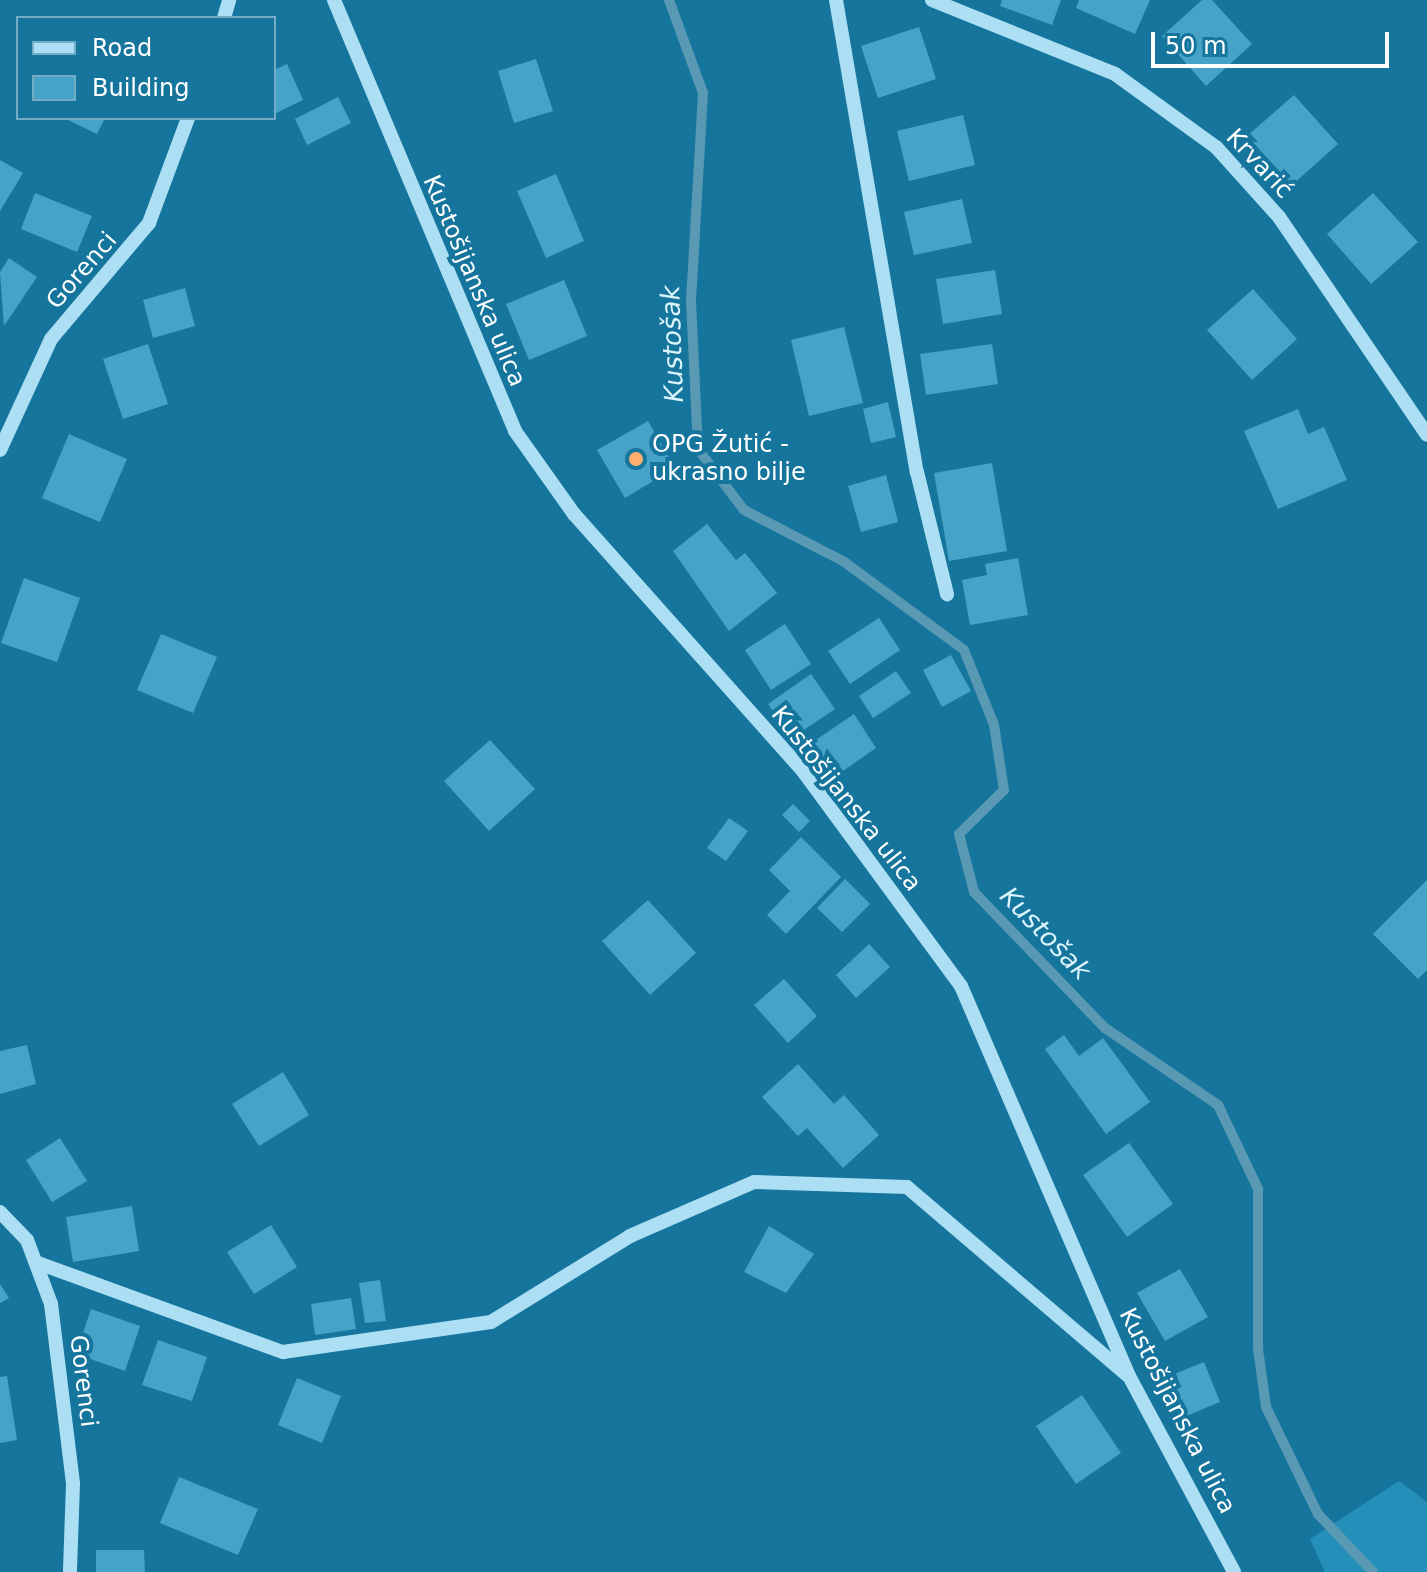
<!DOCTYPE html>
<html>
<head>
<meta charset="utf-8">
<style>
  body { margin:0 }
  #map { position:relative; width:1427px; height:1572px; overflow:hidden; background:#15759d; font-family:"DejaVu Sans",sans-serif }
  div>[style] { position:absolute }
  .green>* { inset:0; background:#2490ba }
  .stream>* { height:10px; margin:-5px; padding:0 5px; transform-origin:5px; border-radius:5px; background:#5999b3 }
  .building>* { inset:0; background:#46a3c7 }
  .minor>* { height:14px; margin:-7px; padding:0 7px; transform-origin:7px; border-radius:7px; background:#acdff3 }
  .dots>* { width:22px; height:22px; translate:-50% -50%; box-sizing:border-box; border:4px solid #15759d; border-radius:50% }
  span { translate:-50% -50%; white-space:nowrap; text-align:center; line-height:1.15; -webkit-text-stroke:8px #15759d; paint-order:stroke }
  .street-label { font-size:24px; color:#fff }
  .poi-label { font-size:24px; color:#fff }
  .left { translate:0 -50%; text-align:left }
  .water-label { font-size:26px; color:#dcf4fc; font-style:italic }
  .legend { position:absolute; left:16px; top:16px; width:260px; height:104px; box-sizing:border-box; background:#15759d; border:2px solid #73acc4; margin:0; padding:10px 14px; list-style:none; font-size:24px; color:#fff }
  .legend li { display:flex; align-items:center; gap:16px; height:40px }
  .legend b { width:40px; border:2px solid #73acc4 }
  .scale { position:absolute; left:1151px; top:32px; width:238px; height:36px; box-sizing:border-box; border:4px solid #fff; border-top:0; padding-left:10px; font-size:24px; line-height:28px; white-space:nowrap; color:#fff; -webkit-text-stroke:6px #15759d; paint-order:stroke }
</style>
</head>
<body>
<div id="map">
  <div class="green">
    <i style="clip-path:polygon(1399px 1481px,1427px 1502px,1427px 1572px,1325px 1572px,1310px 1539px)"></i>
  </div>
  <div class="stream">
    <i style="left:669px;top:0;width:99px;rotate:69.9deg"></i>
    <i style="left:703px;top:93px;width:208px;rotate:93.3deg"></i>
    <i style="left:691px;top:301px;width:148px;rotate:87.3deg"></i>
    <i style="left:698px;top:449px;width:76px;rotate:53deg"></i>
    <i style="left:744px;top:510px;width:111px;rotate:27.3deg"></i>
    <i style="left:843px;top:561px;width:150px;rotate:36.3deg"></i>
    <i style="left:964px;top:650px;width:81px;rotate:68.2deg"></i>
    <i style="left:994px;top:725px;width:66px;rotate:81.3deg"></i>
    <i style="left:1004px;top:790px;width:63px;rotate:135.6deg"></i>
    <i style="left:959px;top:834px;width:60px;rotate:75.5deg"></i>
    <i style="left:974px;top:892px;width:189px;rotate:46.1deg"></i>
    <i style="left:1105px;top:1028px;width:137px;rotate:34.3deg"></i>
    <i style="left:1218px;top:1105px;width:93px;rotate:64.5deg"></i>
    <i style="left:1258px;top:1189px;width:160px;rotate:90deg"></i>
    <i style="left:1258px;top:1349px;width:59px;rotate:82.1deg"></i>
    <i style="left:1266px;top:1407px;width:119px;rotate:64.1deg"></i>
    <i style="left:1318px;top:1514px;width:80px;rotate:46.5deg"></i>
  </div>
  <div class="building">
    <i style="clip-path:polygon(1002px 0,1061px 0,1052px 25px,1000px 6px)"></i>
    <i style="clip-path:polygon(1079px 0,1150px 0,1135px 34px,1076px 8px)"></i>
    <i style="clip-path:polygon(1202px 0,1212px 0,1252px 44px,1206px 86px,1162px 36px)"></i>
    <i style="clip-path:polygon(919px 27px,936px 79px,878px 98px,861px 46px)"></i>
    <i style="clip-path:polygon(536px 59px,553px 111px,514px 123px,498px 71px)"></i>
    <i style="clip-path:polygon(287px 64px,303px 100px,274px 114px,274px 70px)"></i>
    <i style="clip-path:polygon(1294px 95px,1338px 144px,1292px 185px,1247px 136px)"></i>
    <i style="clip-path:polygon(338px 97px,351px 123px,307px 145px,295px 119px)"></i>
    <i style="clip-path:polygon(963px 115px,975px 165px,909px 181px,897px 131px)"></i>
    <i style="clip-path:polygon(64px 118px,105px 118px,97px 134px)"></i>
    <i style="clip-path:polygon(0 160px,23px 173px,0 211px)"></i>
    <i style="clip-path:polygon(556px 174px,584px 241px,546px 258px,517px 191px)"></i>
    <i style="clip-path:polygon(35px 193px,92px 216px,77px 252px,21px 229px)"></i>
    <i style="clip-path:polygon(1373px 193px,1418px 242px,1371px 284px,1327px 234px)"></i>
    <i style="clip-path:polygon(962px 199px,972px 243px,914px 255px,904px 212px)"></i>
    <i style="clip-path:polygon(9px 258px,37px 277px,4px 326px,0 272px)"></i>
    <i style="clip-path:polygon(995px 270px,1002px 314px,943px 324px,936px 279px)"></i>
    <i style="clip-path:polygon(564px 280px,587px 336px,529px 360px,506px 304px)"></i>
    <i style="clip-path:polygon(185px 288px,195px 326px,153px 338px,143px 300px)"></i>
    <i style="clip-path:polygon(1253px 289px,1297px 339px,1252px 380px,1207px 330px)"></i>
    <i style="clip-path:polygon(844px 327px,863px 403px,809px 416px,791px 340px)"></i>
    <i style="clip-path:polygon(148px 344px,168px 404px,123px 419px,103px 359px)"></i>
    <i style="clip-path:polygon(992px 344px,998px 384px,926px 395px,920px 354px)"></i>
    <i style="clip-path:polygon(888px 402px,896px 437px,871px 443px,863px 409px)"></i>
    <i style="clip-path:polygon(1298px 409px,1308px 434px,1324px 427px,1347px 480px,1278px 509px,1244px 431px)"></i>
    <i style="clip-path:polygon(648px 421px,675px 468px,625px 498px,597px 450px)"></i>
    <i style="clip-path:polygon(69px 434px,127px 459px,100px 522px,42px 498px)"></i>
    <i style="clip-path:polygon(992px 463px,1007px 551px,949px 561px,934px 473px)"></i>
    <i style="clip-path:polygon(886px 475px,898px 522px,861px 532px,848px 486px)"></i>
    <i style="clip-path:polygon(707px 524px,736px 560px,745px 553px,777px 593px,729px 631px,673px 551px)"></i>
    <i style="clip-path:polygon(1018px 558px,1028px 615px,970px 625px,962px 580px,987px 575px,985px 564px)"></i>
    <i style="clip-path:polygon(24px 578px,80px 598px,57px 662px,1px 643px)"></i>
    <i style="clip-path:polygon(879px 618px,900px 650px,850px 684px,828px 651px)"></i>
    <i style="clip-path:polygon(785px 624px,811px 664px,771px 690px,745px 650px)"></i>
    <i style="clip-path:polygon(161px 634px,217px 657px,193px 713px,137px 690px)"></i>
    <i style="clip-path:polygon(951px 655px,971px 691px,942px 707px,923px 670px)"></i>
    <i style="clip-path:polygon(896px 671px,911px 693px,873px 718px,859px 696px)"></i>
    <i style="clip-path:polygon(811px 674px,835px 709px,792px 738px,768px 704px)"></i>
    <i style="clip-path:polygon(854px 714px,876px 748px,830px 780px,807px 746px)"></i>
    <i style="clip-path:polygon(490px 740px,535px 789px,489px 831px,444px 781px)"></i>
    <i style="clip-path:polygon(793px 804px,810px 821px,799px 832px,782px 815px)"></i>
    <i style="clip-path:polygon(729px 818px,748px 831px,726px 861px,707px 848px)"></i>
    <i style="clip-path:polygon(801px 837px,841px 877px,786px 934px,767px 915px,790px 891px,769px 870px)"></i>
    <i style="clip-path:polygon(845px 879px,870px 904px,842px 932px,817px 908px)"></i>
    <i style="clip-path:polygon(1427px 880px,1427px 970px,1418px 979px,1373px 934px)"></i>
    <i style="clip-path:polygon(648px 900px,696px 953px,650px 995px,602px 941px)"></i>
    <i style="clip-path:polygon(869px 944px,890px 967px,856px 998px,836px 975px)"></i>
    <i style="clip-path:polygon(784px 979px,817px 1016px,788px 1043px,754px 1005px)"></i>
    <i style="clip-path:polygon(1064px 1035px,1079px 1056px,1103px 1038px,1150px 1102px,1106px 1134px,1045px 1049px)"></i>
    <i style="clip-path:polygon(27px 1045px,36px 1084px,0 1094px,0 1051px)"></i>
    <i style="clip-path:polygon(798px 1064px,834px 1104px,844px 1095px,879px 1135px,843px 1168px,807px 1128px,798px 1136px,762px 1097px)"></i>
    <i style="clip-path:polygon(283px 1072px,309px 1115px,259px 1146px,232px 1104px)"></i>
    <i style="clip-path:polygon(60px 1138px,87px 1181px,52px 1202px,26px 1160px)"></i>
    <i style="clip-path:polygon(1129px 1143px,1173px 1204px,1127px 1237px,1083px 1175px)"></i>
    <i style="clip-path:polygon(132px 1206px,139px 1251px,73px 1262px,66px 1217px)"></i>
    <i style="clip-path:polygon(271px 1225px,297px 1267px,254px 1294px,227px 1252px)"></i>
    <i style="clip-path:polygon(769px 1226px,814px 1254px,786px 1293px,744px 1272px)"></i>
    <i style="clip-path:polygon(1180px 1269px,1208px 1317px,1165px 1341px,1137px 1293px)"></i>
    <i style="clip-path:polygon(380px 1280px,386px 1321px,365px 1323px,359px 1283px)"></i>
    <i style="clip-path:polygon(0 1284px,9px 1298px,0 1303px)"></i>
    <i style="clip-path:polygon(351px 1298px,356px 1329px,315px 1335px,311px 1304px)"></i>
    <i style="clip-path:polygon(91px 1309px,140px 1326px,125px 1371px,76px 1354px)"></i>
    <i style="clip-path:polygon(158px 1340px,207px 1357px,192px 1401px,142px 1385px)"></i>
    <i style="clip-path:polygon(1204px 1362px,1220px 1402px,1174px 1421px,1157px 1381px)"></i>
    <i style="clip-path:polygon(7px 1376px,17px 1440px,0 1443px,0 1377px)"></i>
    <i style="clip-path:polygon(297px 1378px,341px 1396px,322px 1443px,278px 1425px)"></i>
    <i style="clip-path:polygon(1082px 1395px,1121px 1453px,1076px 1484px,1036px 1426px)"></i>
    <i style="clip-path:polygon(179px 1477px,258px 1509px,238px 1555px,160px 1523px)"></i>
    <i style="clip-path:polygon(96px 1550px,144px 1550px,145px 1572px,96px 1572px)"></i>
  </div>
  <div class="minor">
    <i style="left:334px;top:0;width:467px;rotate:67.2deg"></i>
    <i style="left:515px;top:431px;width:102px;rotate:54.6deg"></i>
    <i style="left:574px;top:514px;width:344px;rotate:48.3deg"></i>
    <i style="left:803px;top:771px;width:267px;rotate:53.7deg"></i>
    <i style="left:961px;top:986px;width:425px;rotate:66.7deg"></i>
    <i style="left:1129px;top:1376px;width:222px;rotate:61.8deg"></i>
    <i style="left:836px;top:0;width:479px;rotate:80.3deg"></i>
    <i style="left:917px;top:472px;width:126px;rotate:76.2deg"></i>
    <i style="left:932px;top:0;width:197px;rotate:22deg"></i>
    <i style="left:1115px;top:74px;width:125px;rotate:35.9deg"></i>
    <i style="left:1216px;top:147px;width:94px;rotate:48deg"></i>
    <i style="left:1279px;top:217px;width:263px;rotate:55.8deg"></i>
    <i style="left:224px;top:18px;width:19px;rotate:-74deg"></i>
    <i style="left:0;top:450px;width:122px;rotate:-65.3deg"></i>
    <i style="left:51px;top:339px;width:152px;rotate:-49.8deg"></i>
    <i style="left:149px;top:223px;width:112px;rotate:-69.6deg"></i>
    <i style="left:0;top:1212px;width:39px;rotate:46deg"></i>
    <i style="left:27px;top:1240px;width:68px;rotate:69.4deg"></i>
    <i style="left:51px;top:1304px;width:181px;rotate:83deg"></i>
    <i style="left:73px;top:1484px;width:88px;rotate:92deg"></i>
    <i style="left:38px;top:1263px;width:261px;rotate:20deg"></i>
    <i style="left:283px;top:1352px;width:210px;rotate:-8.2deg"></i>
    <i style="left:491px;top:1322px;width:163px;rotate:-31.7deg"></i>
    <i style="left:630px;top:1236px;width:135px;rotate:-23.5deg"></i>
    <i style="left:754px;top:1182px;width:153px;rotate:1.9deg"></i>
    <i style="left:907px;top:1187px;width:289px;rotate:40.5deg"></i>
  </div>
  <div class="dots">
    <i style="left:636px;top:459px;background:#ffae6e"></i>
  </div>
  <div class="street-label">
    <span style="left:1259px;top:164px;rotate:47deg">Krvarić</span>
    <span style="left:82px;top:271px;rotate:-49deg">Gorenci</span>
    <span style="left:474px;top:281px;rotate:67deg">Kustošijanska ulica</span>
    <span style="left:846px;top:799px;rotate:52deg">Kustošijanska ulica</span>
    <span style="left:83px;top:1381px;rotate:83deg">Gorenci</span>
    <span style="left:1177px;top:1411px;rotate:63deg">Kustošijanska ulica</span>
  </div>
  <div class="poi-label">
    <span class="left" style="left:652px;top:459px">OPG Žutić -<br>ukrasno bilje</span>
  </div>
  <div class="water-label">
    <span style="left:673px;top:344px;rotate:-92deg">Kustošak</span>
    <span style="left:1045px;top:934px;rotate:46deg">Kustošak</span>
  </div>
  <ul class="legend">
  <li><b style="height:10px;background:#acdff3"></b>Road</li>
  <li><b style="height:22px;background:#46a3c7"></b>Building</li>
  </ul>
  <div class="scale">50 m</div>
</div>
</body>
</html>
